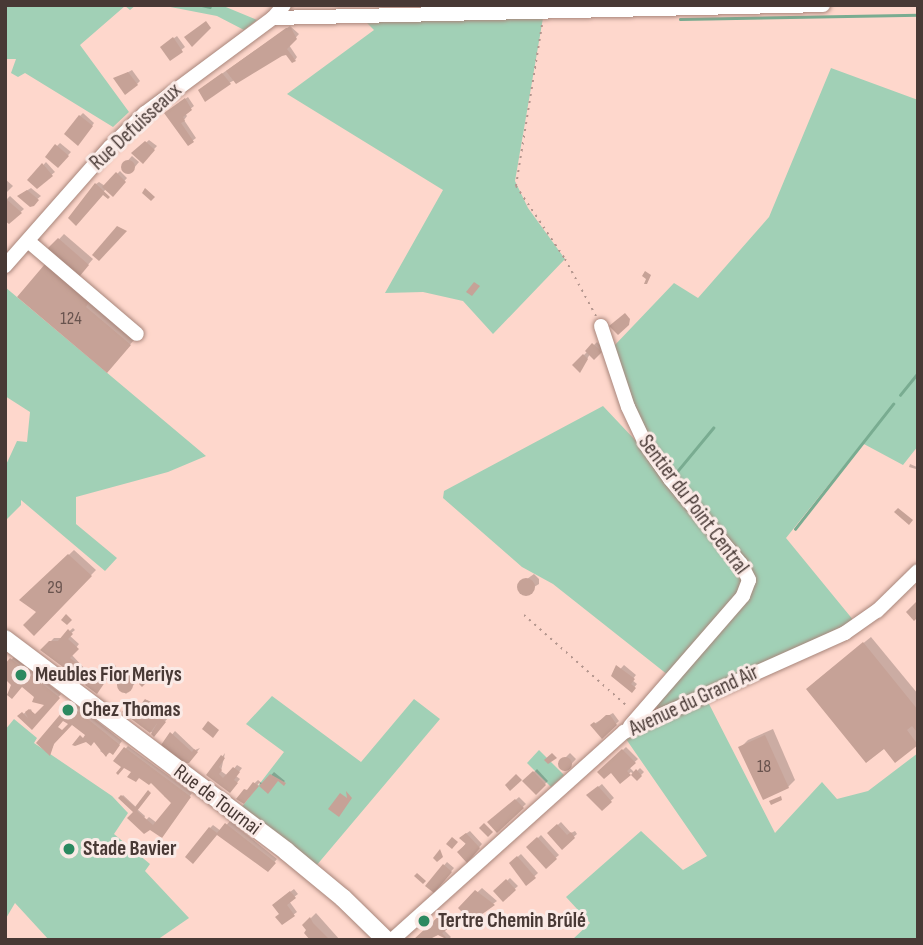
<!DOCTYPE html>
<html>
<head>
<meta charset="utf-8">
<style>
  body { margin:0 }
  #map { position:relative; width:923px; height:945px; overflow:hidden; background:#fed7cc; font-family:"Sofia Sans Condensed",sans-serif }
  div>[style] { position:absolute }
  .green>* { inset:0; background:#a1d0b6 }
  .shadow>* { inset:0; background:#0003 }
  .stream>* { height:2.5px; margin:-1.25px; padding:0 1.25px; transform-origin:1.25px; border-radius:1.25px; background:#79ac91 }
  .building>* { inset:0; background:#c6a297 }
  .round { border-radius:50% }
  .path>* { height:2px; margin-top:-1px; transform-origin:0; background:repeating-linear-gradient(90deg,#b4968e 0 2px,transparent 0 7px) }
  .roads { filter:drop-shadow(0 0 2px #a7857a) drop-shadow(0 0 2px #a7857a) }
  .minor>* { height:14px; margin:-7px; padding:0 7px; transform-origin:7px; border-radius:7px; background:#fff }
  .major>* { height:18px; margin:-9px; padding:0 9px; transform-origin:9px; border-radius:9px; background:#fff }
  .dots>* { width:19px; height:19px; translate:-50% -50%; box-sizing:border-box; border:4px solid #faeae6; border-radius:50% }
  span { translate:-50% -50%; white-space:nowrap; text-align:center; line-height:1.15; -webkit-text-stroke:6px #faeae6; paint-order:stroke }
  .number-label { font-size:18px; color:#68534e }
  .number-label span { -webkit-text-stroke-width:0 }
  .street-label { font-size:21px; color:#483935 }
  .poi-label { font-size:21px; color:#483935; font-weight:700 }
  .left { translate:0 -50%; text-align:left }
  .frame { position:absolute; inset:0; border:7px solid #483935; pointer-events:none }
</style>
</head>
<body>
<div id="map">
  <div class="green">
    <i style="clip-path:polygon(5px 5px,136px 5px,130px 10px,125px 6px,80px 45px,129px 112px,113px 127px,25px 73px,18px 77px,11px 73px,16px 59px,5px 59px)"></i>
    <i style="clip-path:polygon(160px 5px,221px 5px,257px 20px,244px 30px,217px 16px)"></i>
    <i style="clip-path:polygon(543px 18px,515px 181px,528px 208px,565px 259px,493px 334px,463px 301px,423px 292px,385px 293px,443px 190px,287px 94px,374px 30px,366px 22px)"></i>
    <i style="clip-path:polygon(831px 68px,918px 100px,918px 446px,903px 465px,862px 443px,786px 538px,854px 621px,660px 712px,654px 703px,752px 581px,672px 477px,636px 418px,613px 347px,674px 283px,698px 298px,769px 217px)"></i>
    <i style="clip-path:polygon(5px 287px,206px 456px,168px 472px,76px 497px,76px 524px,117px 558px,105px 571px,21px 500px,21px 505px,5px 521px,5px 467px,17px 441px,27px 442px,30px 412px,5px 396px)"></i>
    <i style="clip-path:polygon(603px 406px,652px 458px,739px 566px,745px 585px,668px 675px,553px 584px,522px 567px,443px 498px,444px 491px)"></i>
    <i style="clip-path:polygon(272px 696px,361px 762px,414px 699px,440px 719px,316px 866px,241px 808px,284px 752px,246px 724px)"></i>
    <i style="clip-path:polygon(708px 702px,775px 833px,822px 782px,837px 799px,868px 791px,918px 753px,918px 940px,572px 940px,590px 923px,566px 897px,641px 831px,683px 870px,707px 856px,626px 739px)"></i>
    <i style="clip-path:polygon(14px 719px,37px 738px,34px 743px,112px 796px,128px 813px,114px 834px,150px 864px,145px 871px,189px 918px,157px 940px,49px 940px,15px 903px,5px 920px,5px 730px)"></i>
    <i style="clip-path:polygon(539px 750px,564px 775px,551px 787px,527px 763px)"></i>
  </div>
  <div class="shadow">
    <i style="clip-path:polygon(290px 26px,299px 34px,289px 45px,297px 57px,295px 60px,287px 52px,229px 83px,203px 87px)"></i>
    <i style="clip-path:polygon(177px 36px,185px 47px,171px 58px,166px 44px)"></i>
    <i style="clip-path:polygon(132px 70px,140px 81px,137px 84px,116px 79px)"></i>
    <i style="clip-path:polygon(188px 97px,194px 106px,185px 113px,187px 116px,184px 120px,196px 138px,188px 144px,170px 110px)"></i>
    <i style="clip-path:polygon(83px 113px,94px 123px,81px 141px,80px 116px)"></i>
    <i style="clip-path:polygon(149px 140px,157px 146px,143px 161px,134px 153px)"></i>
    <i style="clip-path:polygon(60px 143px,71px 152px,58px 166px,47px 156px)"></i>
    <i style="clip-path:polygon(132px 156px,139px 162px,129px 174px,122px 167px)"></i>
    <i style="clip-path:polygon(46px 162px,55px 172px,37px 186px,30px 180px)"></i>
    <i style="clip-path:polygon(120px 171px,127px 178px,113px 194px,106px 189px,76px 223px,96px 184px,99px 182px,105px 186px)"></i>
    <i style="clip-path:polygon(5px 179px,13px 186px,6px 193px,5px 192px)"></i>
    <i style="clip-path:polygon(31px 188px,41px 196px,30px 205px,23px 193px)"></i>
    <i style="clip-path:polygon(10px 196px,24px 209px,9px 222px,5px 201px)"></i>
    <i style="clip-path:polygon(64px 234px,93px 259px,79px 275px,50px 249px)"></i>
    <i style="clip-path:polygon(46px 266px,134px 340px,111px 366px)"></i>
    <i style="clip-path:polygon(597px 342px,603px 348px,594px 358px,590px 354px,580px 371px,574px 365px)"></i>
    <i style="clip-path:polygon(910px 464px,917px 467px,916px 469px,909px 467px)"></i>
    <i style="clip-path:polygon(74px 550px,96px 570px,34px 634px,38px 612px,22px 600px)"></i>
    <i style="clip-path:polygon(534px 574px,539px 579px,539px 584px,524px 593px,520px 584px)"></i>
    <i style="clip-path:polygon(73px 628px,75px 630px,69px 635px,79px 644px,71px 654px,85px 669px,78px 677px,42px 650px,54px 638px,62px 638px)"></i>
    <i style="clip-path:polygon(871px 637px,918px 694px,918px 742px,896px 760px,815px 682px)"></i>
    <i style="clip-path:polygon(14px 657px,61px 694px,32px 728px,20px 716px,31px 709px,34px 718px,47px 704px,22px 685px,13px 684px,5px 666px)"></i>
    <i style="clip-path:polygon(624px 665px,636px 675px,632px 680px,637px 684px,632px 690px,614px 676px)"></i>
    <i style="clip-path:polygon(127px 673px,137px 681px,126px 694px,117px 685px)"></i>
    <i style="clip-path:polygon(147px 700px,154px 703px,168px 718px,154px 734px,124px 712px,132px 702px,142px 706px)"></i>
    <i style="clip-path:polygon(73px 702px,122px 741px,116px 749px,106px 755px,100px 751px,104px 747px,63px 718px,56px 728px,56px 739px,50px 753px,44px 738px)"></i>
    <i style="clip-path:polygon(613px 713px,619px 721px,603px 736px,592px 725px)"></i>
    <i style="clip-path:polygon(773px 729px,795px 780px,788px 787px,741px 747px,748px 740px)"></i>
    <i style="clip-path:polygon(175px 731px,195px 750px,200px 748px,192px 758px,163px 745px)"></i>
    <i style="clip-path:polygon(128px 746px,192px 793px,161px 836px,150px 828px,144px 832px,130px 818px,136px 812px,120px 798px,123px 795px,137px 808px,152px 789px,137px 809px,145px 816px,142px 824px,149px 817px,157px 823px,173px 803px,164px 796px,166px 792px,140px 774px,136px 780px,130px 777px,133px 772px,115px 760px)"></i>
    <i style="clip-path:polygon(626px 747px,638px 759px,629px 767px,635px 773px,640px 768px,644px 772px,637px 779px,631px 772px,620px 781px,611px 771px,600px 772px)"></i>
    <i style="clip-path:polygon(225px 753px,221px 771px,228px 776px,237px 765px,242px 768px,236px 776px,240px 779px,230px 791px,208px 775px)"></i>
    <i style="clip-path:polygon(570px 753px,576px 759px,565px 771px,559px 764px)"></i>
    <i style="clip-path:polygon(537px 769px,548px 781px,536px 793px,525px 781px)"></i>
    <i style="clip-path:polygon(274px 772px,285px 781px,283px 783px,278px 779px,268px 791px,259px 783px,247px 799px,239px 798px,258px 780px,263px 784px)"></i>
    <i style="clip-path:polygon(602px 784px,614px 798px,602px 808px,592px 792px)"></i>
    <i style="clip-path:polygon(519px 797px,526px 804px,497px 830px,490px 822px)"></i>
    <i style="clip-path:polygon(230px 821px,277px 859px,268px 870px,217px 833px,196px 859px,210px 828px,213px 825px,221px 831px)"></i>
    <i style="clip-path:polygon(561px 822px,571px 833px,575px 831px,577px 834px,562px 847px,549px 833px)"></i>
    <i style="clip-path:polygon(470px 831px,482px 844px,467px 861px,459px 852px,466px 843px,464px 835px)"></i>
    <i style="clip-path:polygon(541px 835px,559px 855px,546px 866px,529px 847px)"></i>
    <i style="clip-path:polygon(521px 854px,538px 873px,526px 884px,511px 863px)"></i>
    <i style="clip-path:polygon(447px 862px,454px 868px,434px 891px,427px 885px)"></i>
    <i style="clip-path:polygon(510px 878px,518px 886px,503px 899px,496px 891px)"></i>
    <i style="clip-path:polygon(482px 888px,497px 901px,464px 925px,466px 914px,461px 908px)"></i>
    <i style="clip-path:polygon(294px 889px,298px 894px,289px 901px,297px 912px,282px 923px,277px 902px)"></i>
    <i style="clip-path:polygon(445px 912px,454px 922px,444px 930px,451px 937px,448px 940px,439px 933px,431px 934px,433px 940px,415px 940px)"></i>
    <i style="clip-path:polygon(316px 913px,340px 940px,313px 940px,304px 925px)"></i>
  </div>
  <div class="stream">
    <i style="left:202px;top:5px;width:8px;rotate:14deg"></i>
    <i style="left:680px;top:19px;width:238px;rotate:-1deg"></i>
    <i style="left:900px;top:395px;width:28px;rotate:-51deg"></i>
    <i style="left:675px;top:474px;width:60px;rotate:-50.4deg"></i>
    <i style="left:795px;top:529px;width:159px;rotate:-51.9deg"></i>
  </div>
  <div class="building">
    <i style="clip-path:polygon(206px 21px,211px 28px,192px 47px,184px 37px)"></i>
    <i style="clip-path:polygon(286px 28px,291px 28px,297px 39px,287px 49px,296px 61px,292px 63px,286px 55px,282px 56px,236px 84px,226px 71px)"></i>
    <i style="clip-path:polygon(173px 37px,183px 52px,170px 61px,160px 47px)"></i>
    <i style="clip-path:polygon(128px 72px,138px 85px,125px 95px,113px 78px)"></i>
    <i style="clip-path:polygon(222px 73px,231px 84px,205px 102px,198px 90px)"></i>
    <i style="clip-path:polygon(185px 98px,192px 110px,183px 117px,185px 121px,181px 123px,194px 142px,188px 146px,164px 113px)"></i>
    <i style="clip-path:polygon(79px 115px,93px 126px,78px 146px,64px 134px)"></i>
    <i style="clip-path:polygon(145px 141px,155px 150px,143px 164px,131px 153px)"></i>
    <i style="clip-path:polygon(55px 144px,69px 156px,58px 168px,45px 157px)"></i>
    <i class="round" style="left:121px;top:160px;width:14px;height:14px"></i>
    <i style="clip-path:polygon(42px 163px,53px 176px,37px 189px,27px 180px)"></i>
    <i style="clip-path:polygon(116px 172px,126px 182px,113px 197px,102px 187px)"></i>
    <i style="clip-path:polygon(95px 183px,110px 197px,108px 199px,103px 195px,76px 226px,68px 218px)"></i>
    <i style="clip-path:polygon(145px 188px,155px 197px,151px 201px,142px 193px)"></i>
    <i style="clip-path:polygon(27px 190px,39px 200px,34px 206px,30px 207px,17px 196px)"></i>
    <i style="clip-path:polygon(5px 198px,22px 213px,9px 224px,5px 221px)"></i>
    <i style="clip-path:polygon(117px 226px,127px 231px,99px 261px,92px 255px)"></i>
    <i style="clip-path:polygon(58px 238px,89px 265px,79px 277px,47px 249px)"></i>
    <i style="clip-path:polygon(45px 264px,89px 302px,86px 307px,131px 345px,107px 373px,17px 297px)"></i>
    <i style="clip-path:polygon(645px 271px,651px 275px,647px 284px,644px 284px,646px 279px,642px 276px)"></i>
    <i style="clip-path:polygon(474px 282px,480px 286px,472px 296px,466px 292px)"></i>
    <i style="clip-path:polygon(625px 313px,630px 319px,629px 325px,618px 335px,609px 326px)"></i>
    <i style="clip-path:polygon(592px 343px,602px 352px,594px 360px,585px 351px)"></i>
    <i style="clip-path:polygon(583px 354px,588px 359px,580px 373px,572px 365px)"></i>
    <i style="clip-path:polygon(898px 508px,913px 520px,909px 525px,894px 512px)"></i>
    <i style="clip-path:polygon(68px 554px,92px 576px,34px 636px,23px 625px,36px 612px,19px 600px)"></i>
    <i class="round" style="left:517px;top:578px;width:18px;height:18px"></i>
    <i style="clip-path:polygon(918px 600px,918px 617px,914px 621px,906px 612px)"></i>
    <i style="clip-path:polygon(66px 614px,72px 620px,67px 625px,61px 620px)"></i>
    <i style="clip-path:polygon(68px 629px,73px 634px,68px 639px,79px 649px,70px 658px,86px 670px,79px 679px,40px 650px,49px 641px,58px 641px)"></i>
    <i style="clip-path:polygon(863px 642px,918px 710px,918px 733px,912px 726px,907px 730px,918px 745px,895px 763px,884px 749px,866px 763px,806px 689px)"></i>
    <i style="clip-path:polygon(10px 658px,60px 698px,32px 730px,17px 716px,22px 712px,28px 718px,25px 712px,29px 709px,35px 714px,44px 705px,32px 702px,34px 697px,22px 687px,12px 699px,7px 695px,11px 685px,5px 679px,5px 664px)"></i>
    <i style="clip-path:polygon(113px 664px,116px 666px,97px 694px,85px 685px,99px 669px,105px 673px,105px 666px,110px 668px)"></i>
    <i style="clip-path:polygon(616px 665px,635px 679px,631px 684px,636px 688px,632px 693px,611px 676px)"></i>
    <i style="clip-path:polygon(148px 676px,151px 678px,142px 687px,139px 684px)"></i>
    <i class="round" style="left:117px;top:677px;width:16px;height:16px"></i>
    <i style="clip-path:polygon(145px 699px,158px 707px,154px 712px,166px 722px,154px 737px,151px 734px,158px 722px,150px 733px,122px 712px,128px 704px,138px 708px)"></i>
    <i style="clip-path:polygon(evenodd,69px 704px,120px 745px,113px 755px,109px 752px,106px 757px,94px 742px,91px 746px,86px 742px,75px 746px,72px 745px,80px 735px,83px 738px,85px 735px,72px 725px,54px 744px,50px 756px,36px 743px,69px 704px,63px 721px,68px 724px,62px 730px,58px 727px,63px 721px)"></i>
    <i style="clip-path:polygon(606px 715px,610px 715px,617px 725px,602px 739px,590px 725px,594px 722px,596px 724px)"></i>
    <i style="clip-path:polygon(208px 721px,219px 730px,213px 738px,202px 729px)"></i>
    <i style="clip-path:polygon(170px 732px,192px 752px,194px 749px,198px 752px,189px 763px,184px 763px,161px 745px)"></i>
    <i style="clip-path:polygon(765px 735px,789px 788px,763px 800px,738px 747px)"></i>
    <i style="clip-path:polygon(124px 747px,191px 797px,162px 838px,150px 830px,144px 834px,127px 818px,133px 812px,118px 798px,121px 795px,135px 807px,148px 790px,151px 793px,137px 811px,153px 825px,171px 803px,151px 783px,149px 785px,139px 778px,136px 782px,127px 777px,131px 772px,124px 768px,118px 775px,116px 773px,121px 767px,113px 761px)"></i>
    <i style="clip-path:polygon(622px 749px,636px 763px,627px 771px,631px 775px,620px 784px,611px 773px,604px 779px,597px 772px)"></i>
    <i style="clip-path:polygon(552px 753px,557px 758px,548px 764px,544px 760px)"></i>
    <i style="clip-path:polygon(221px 755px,225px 758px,219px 767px,222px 770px,219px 774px,223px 778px,233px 767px,240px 772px,234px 780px,238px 783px,230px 793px,206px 775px)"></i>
    <i class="round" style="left:558px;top:757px;width:14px;height:14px"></i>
    <i style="clip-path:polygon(636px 769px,642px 776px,637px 781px,631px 775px)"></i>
    <i style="clip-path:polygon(533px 771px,546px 785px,536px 795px,522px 781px)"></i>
    <i style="clip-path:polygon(270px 774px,286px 783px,284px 786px,278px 781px,268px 794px,259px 786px,244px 804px,236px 799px,244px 789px,247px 790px,253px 782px,259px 786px)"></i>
    <i style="clip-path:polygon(516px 774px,522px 780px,510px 791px,505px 785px)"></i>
    <i style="clip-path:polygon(598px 786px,612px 802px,602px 811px,586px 795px)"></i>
    <i style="clip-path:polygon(346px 791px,352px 798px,339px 817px,328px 809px,340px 793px,347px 798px)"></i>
    <i style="clip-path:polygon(781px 796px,782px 800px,771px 805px,769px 801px)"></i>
    <i style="clip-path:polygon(515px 799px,524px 808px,497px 833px,487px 822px)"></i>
    <i style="clip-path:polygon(225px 823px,276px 863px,268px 872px,217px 835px,193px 864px,185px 857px,209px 827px,217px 833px)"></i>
    <i style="clip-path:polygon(484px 823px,493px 832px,488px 837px,479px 828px)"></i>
    <i style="clip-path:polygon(557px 824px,567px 835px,571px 832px,575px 838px,562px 850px,547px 833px)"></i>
    <i style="clip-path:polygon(466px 833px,480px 848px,467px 863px,457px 852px,466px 844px,459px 838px)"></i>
    <i style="clip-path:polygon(452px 837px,458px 842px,452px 849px,446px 844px)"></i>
    <i style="clip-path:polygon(537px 837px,557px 859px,546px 869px,526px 847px)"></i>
    <i style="clip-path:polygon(440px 849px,443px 857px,437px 862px,433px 858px)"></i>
    <i style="clip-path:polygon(517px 856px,536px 878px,526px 886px,509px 863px)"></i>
    <i style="clip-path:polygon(443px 864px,452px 872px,434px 893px,425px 886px)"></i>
    <i style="clip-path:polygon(417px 873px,426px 881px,423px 884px,414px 876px)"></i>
    <i style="clip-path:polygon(506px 879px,516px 890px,503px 902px,493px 891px)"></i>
    <i style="clip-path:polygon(475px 890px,495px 905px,464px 927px,457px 920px,464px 914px,458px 908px)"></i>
    <i style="clip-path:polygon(290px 891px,296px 898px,287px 905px,295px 916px,282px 925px,275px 917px,279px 914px,272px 905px)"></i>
    <i style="clip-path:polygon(441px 914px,452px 926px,442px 933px,448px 940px,438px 935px,428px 940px,413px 940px)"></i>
    <i style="clip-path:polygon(310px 917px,313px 923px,330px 940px,310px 940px,304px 933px,306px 930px,302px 925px)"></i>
  </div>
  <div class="path">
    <i style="left:542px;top:25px;width:163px;rotate:99.2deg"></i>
    <i style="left:516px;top:186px;width:88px;rotate:56.1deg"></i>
    <i style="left:565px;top:259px;width:65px;rotate:61.5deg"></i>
    <i style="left:524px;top:615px;width:139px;rotate:41.5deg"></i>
  </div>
  <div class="roads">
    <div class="minor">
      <i style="left:273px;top:18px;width:550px;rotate:-1.35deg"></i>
      <i style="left:28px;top:241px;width:143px;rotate:40.5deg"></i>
      <i style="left:5px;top:266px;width:159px;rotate:-48.6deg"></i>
      <i style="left:110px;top:147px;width:49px;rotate:-44.2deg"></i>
      <i style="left:145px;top:113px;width:159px;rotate:-36.6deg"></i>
      <i style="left:273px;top:18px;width:17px;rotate:-50deg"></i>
      <i style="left:601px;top:326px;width:85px;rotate:71.6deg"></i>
      <i style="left:628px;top:407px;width:42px;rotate:64.7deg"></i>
      <i style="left:646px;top:445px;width:42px;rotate:54.8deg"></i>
      <i style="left:670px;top:479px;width:111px;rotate:50.1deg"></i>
      <i style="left:741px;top:564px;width:18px;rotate:63deg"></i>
      <i style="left:749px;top:580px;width:17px;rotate:111deg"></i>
      <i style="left:743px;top:596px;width:172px;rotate:131deg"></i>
      <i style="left:392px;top:940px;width:312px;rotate:-41.9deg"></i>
      <i style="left:624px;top:732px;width:242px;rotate:-24.1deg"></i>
      <i style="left:845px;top:633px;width:39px;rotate:-35deg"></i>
      <i style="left:877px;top:611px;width:57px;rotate:-44.3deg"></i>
    </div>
    <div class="major">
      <i style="left:5px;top:639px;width:352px;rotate:37deg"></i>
      <i style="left:286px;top:851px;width:74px;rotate:39.5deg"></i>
      <i style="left:343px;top:898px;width:60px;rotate:44.3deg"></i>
    </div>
  </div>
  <div class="dots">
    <i style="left:21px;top:675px;background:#2b8960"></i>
    <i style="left:68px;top:710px;background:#2b8960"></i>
    <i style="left:69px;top:849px;background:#2b8960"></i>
    <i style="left:424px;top:921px;background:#2b8960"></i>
  </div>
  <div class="number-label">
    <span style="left:71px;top:319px">124</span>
    <span style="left:55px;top:588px">29</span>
    <span style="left:764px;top:767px">18</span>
  </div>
  <div class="street-label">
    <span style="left:136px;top:127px;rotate:-43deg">Rue Defuisseaux</span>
    <span style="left:693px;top:505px;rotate:53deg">Sentier du Point Central</span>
    <span style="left:694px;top:701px;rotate:-25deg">Avenue du Grand Air</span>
    <span style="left:217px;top:800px;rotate:37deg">Rue de Tournai</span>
  </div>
  <div class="poi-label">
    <span class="left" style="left:35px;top:675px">Meubles Fior Meriys</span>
    <span class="left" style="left:82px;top:710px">Chez Thomas</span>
    <span class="left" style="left:83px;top:849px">Stade Bavier</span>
    <span class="left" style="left:438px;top:921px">Tertre Chemin Brûlé</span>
  </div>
  <div class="frame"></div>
</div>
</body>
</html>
